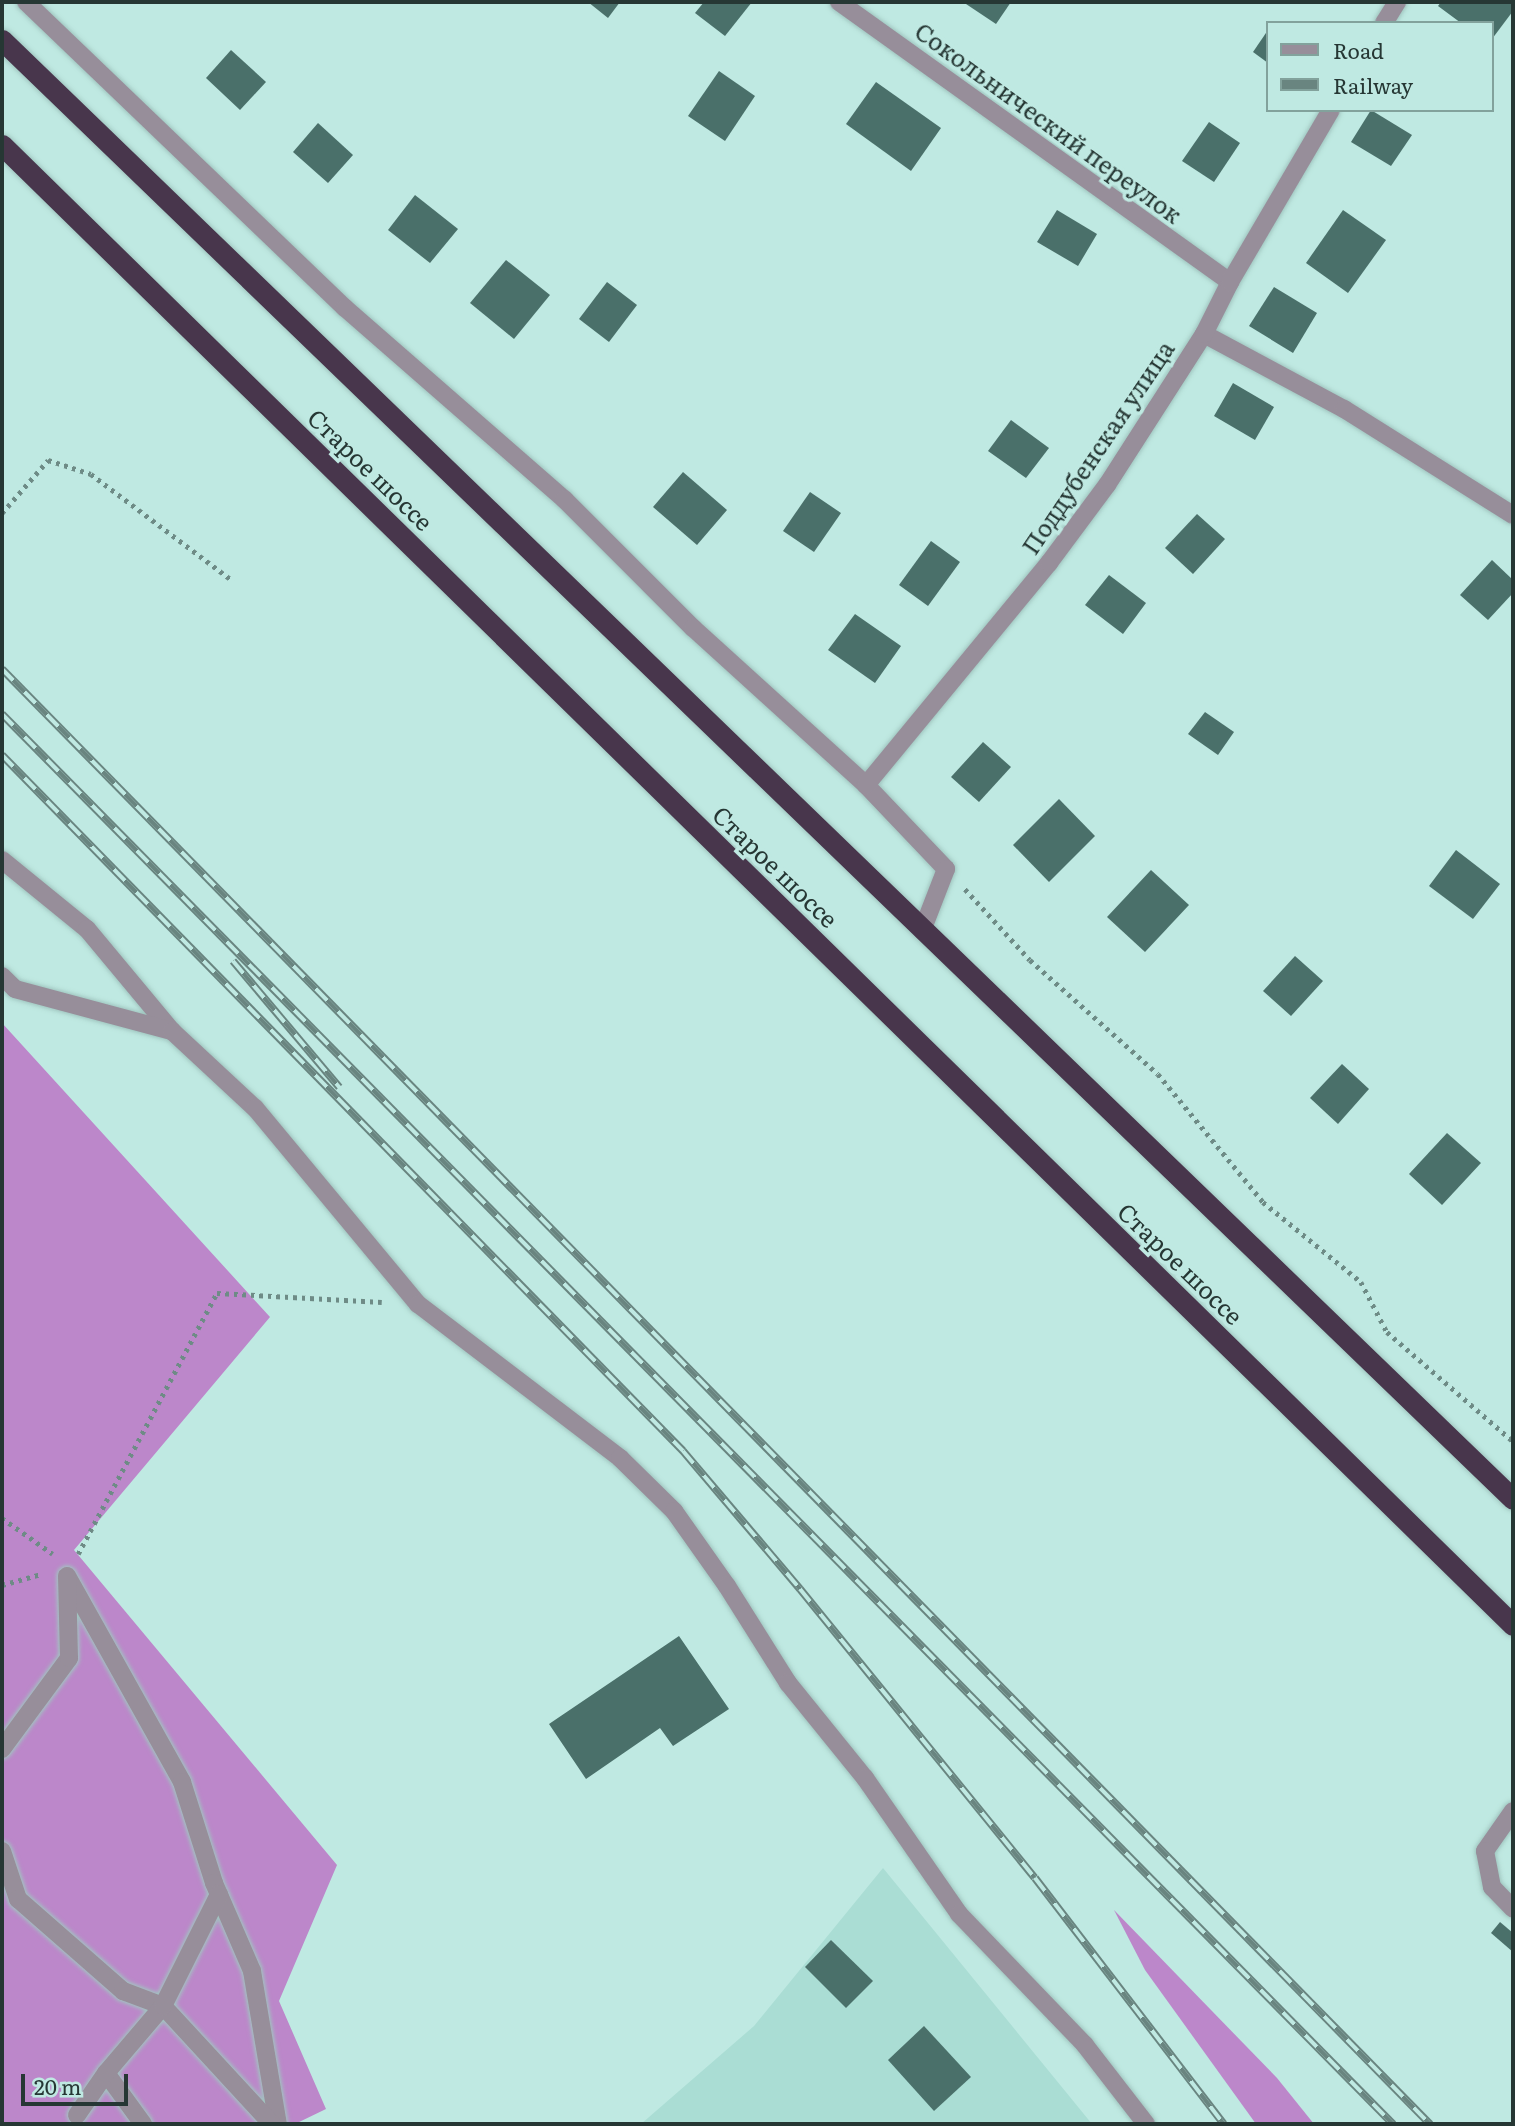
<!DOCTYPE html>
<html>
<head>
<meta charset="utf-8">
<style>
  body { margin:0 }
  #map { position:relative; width:1515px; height:2126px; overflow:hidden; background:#bfe9e2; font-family:Literata,serif }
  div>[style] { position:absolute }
  .built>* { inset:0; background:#aaddd4 }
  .forest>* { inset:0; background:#bc87ca }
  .building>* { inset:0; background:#4a706a }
  .path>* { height:4.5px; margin-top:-2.25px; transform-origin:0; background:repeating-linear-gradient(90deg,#6e8b86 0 3.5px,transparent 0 8.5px) }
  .roads { filter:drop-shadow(0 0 2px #a0c5bf) drop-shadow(0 0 2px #a0c5bf) }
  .minor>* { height:18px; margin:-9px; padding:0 9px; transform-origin:9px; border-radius:9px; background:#978e9a }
  .highway>* { height:21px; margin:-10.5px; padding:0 10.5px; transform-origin:10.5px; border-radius:10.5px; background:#48364c }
  .rail>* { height:8px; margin-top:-4px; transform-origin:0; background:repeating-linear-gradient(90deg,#bfe9e2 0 16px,#698580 0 32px); box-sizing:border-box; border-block:2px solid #698580 }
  span { translate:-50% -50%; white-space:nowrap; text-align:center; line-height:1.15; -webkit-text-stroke:7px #bfe9e2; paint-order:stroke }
  .street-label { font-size:24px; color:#263734 }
  .frame { position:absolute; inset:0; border:4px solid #263734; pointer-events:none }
  .legend { position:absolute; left:1266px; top:21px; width:228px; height:91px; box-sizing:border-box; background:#bfe9e2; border:2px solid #82a29c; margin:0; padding:9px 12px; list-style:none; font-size:21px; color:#263734 }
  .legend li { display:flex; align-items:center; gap:14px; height:35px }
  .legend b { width:35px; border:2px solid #82a29c }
  .scale { position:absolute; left:21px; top:2074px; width:107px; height:32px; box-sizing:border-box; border:4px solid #263734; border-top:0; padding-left:9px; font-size:21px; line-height:24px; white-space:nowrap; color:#263734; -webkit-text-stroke:5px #bfe9e2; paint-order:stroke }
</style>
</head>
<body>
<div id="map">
  <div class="built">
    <i style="clip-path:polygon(883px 1868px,1092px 2124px,641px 2124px,754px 2026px)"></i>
  </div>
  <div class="forest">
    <i style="clip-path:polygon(2px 1023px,270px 1317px,74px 1550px,337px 1865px,279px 2001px,326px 2109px,295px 2124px,2px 2124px)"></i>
    <i style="clip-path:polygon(1114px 1910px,1277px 2078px,1314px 2124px,1256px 2124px,1145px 1970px)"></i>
  </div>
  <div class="building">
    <i style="clip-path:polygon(588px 2px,620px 2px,608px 18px)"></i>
    <i style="clip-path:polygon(704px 2px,752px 2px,725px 36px,695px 13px)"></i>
    <i style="clip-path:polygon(963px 2px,1011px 2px,996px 24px)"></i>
    <i style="clip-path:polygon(1441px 2px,1513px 2px,1513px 11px,1492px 39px,1492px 23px,1461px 23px,1438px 6px)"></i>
    <i style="clip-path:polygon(1268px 30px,1268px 63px,1253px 52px)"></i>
    <i style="clip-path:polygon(231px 50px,266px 82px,240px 110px,206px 78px)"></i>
    <i style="clip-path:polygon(719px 71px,755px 96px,725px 141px,688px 116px)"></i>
    <i style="clip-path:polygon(876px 82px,941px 128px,911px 171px,846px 124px)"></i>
    <i style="clip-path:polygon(1371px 110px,1412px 135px,1391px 166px,1351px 142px)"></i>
    <i style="clip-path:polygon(1209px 122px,1240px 143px,1214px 182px,1182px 161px)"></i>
    <i style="clip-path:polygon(318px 123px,353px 155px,328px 183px,293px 152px)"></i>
    <i style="clip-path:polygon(415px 195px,458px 229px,430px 263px,388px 230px)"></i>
    <i style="clip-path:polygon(1057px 210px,1097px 234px,1078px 266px,1037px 242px)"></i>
    <i style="clip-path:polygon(1343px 210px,1386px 240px,1348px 293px,1306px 263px)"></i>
    <i style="clip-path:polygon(506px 260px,550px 295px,514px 339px,470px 303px)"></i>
    <i style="clip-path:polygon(607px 282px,637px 305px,609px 342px,579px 319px)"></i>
    <i style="clip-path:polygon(1274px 287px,1317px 313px,1293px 353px,1249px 326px)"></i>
    <i style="clip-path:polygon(1233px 383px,1274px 407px,1255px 440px,1214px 416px)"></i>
    <i style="clip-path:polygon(1011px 420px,1049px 448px,1026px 478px,988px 451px)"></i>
    <i style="clip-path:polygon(683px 472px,727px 510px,697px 545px,653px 507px)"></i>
    <i style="clip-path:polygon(810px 492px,841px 513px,814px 552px,783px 531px)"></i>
    <i style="clip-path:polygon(1197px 514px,1225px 539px,1193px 574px,1165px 548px)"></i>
    <i style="clip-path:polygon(931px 541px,960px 562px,928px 606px,899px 585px)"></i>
    <i style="clip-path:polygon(1492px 560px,1513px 580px,1513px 593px,1488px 620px,1460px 595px)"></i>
    <i style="clip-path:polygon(1109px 575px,1146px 603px,1123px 634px,1085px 605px)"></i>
    <i style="clip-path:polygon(855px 614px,901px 646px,875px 683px,828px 650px)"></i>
    <i style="clip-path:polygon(1205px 712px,1234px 732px,1218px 755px,1188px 734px)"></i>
    <i style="clip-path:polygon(983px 742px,1011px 767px,979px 802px,951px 777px)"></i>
    <i style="clip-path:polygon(1059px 799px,1095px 836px,1049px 882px,1013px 845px)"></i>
    <i style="clip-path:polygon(1456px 850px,1500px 884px,1473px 919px,1429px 886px)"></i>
    <i style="clip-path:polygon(1151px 870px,1189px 905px,1145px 952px,1107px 917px)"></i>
    <i style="clip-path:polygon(1295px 956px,1323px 981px,1291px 1016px,1263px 991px)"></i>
    <i style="clip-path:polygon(1342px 1064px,1369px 1089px,1338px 1124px,1310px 1098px)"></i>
    <i style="clip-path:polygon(1447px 1133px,1481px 1163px,1442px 1205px,1409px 1174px)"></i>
    <i style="clip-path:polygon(679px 1636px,729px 1709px,673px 1746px,660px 1728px,586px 1779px,549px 1724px)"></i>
    <i style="clip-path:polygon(1500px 1922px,1513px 1933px,1513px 1952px,1491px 1933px)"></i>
    <i style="clip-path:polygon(831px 1940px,873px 1981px,846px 2008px,805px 1967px)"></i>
    <i style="clip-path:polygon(924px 2026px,971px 2077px,934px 2111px,888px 2060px)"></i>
  </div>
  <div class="path">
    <i style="left:2px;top:513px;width:70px;rotate:-49deg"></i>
    <i style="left:48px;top:460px;width:45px;rotate:18deg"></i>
    <i style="left:91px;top:474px;width:178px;rotate:37deg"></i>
    <i style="left:965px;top:889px;width:96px;rotate:47.5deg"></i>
    <i style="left:1030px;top:960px;width:171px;rotate:41.7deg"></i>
    <i style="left:1158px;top:1074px;width:166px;rotate:50.6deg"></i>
    <i style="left:1263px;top:1202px;width:127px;rotate:39.2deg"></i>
    <i style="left:1361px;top:1282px;width:56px;rotate:62.5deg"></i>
    <i style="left:1387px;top:1332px;width:167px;rotate:40.9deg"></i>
    <i style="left:2px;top:1518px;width:62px;rotate:35.2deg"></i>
    <i style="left:78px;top:1554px;width:296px;rotate:-62deg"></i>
    <i style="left:217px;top:1293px;width:165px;rotate:3.1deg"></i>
    <i style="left:2px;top:1585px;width:41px;rotate:-15.8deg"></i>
  </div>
  <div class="roads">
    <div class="minor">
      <i style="left:26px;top:2px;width:442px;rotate:43.8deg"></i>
      <i style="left:345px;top:308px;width:291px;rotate:41.1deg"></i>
      <i style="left:564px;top:499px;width:182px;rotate:45deg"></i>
      <i style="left:693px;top:628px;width:234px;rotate:42.2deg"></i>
      <i style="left:866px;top:785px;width:116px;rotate:46.4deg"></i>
      <i style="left:946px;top:869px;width:66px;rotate:111.2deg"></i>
      <i style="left:839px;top:2px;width:481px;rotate:35.6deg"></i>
      <i style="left:1384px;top:23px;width:25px;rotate:-58deg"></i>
      <i style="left:1204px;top:334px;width:159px;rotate:28.2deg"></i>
      <i style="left:1344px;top:409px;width:199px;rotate:32.1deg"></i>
      <i style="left:866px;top:785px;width:288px;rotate:-50.5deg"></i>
      <i style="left:1049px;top:563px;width:97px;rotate:-53.4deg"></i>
      <i style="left:1107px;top:485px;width:179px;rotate:-57.3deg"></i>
      <i style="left:1204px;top:334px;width:58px;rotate:-63.4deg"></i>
      <i style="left:1230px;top:282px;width:199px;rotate:-59.6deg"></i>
      <i style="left:2px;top:860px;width:109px;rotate:39.1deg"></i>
      <i style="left:87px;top:929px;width:133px;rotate:50.2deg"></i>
      <i style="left:2px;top:976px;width:18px;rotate:45deg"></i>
      <i style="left:15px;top:989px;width:163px;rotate:15deg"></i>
      <i style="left:172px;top:1031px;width:113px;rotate:42.9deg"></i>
      <i style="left:255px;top:1108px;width:255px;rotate:50.3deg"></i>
      <i style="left:418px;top:1304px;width:254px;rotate:37.3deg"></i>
      <i style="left:620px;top:1458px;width:76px;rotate:44.5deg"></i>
      <i style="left:674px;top:1511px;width:92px;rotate:54.8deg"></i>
      <i style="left:727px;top:1586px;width:115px;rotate:57.8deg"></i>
      <i style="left:788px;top:1683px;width:122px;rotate:51deg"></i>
      <i style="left:865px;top:1778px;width:165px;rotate:55.3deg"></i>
      <i style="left:959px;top:1914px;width:182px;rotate:46.1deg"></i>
      <i style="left:1085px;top:2045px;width:100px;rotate:52.3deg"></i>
      <i style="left:67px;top:1576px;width:236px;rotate:60.8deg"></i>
      <i style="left:182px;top:1782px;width:106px;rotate:72.4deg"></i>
      <i style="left:214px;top:1883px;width:96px;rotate:66.6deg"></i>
      <i style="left:252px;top:1971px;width:155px;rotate:80.4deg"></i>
      <i style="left:2px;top:1749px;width:113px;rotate:-53.6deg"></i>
      <i style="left:69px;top:1658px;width:80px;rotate:-91.4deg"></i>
      <i style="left:1513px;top:1811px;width:49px;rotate:125deg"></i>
      <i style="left:1485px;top:1851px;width:37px;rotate:79deg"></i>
      <i style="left:1492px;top:1887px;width:30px;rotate:46deg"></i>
      <i style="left:2px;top:1851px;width:51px;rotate:71.6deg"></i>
      <i style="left:18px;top:1899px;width:140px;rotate:41.2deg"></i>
      <i style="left:123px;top:1991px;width:43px;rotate:20.6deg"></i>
      <i style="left:163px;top:2006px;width:161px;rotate:47.3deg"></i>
      <i style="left:106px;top:2073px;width:63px;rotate:54deg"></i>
      <i style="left:77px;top:2115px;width:51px;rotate:-55.4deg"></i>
      <i style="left:106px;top:2073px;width:88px;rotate:-49.6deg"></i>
      <i style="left:163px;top:2006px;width:125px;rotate:-63.4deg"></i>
    </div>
    <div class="highway">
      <i style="left:2px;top:40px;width:2100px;rotate:44deg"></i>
      <i style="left:2px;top:145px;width:2115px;rotate:44.41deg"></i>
    </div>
  </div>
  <div class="rail">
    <i style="left:2px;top:669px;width:2039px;rotate:45.54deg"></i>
    <i style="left:2px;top:714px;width:1981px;rotate:45.39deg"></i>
    <i style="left:2px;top:755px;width:974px;rotate:45.62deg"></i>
    <i style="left:683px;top:1451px;width:181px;rotate:49.7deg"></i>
    <i style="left:800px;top:1589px;width:372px;rotate:50.9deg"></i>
    <i style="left:1035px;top:1878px;width:310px;rotate:52.5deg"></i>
    <i style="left:233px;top:961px;width:165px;rotate:49.9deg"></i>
  </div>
  <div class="street-label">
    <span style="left:1049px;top:122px;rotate:36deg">Сокольнический переулок</span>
    <span style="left:1097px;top:447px;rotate:-56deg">Поддубенская улица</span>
    <span style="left:371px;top:469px;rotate:44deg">Старое шоссе</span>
    <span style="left:776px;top:866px;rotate:44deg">Старое шоссе</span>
    <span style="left:1181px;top:1263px;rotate:44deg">Старое шоссе</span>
  </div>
  <div class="frame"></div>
  <ul class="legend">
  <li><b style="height:9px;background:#978e9a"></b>Road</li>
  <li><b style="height:9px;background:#698580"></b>Railway</li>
  </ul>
  <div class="scale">20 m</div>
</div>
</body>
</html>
